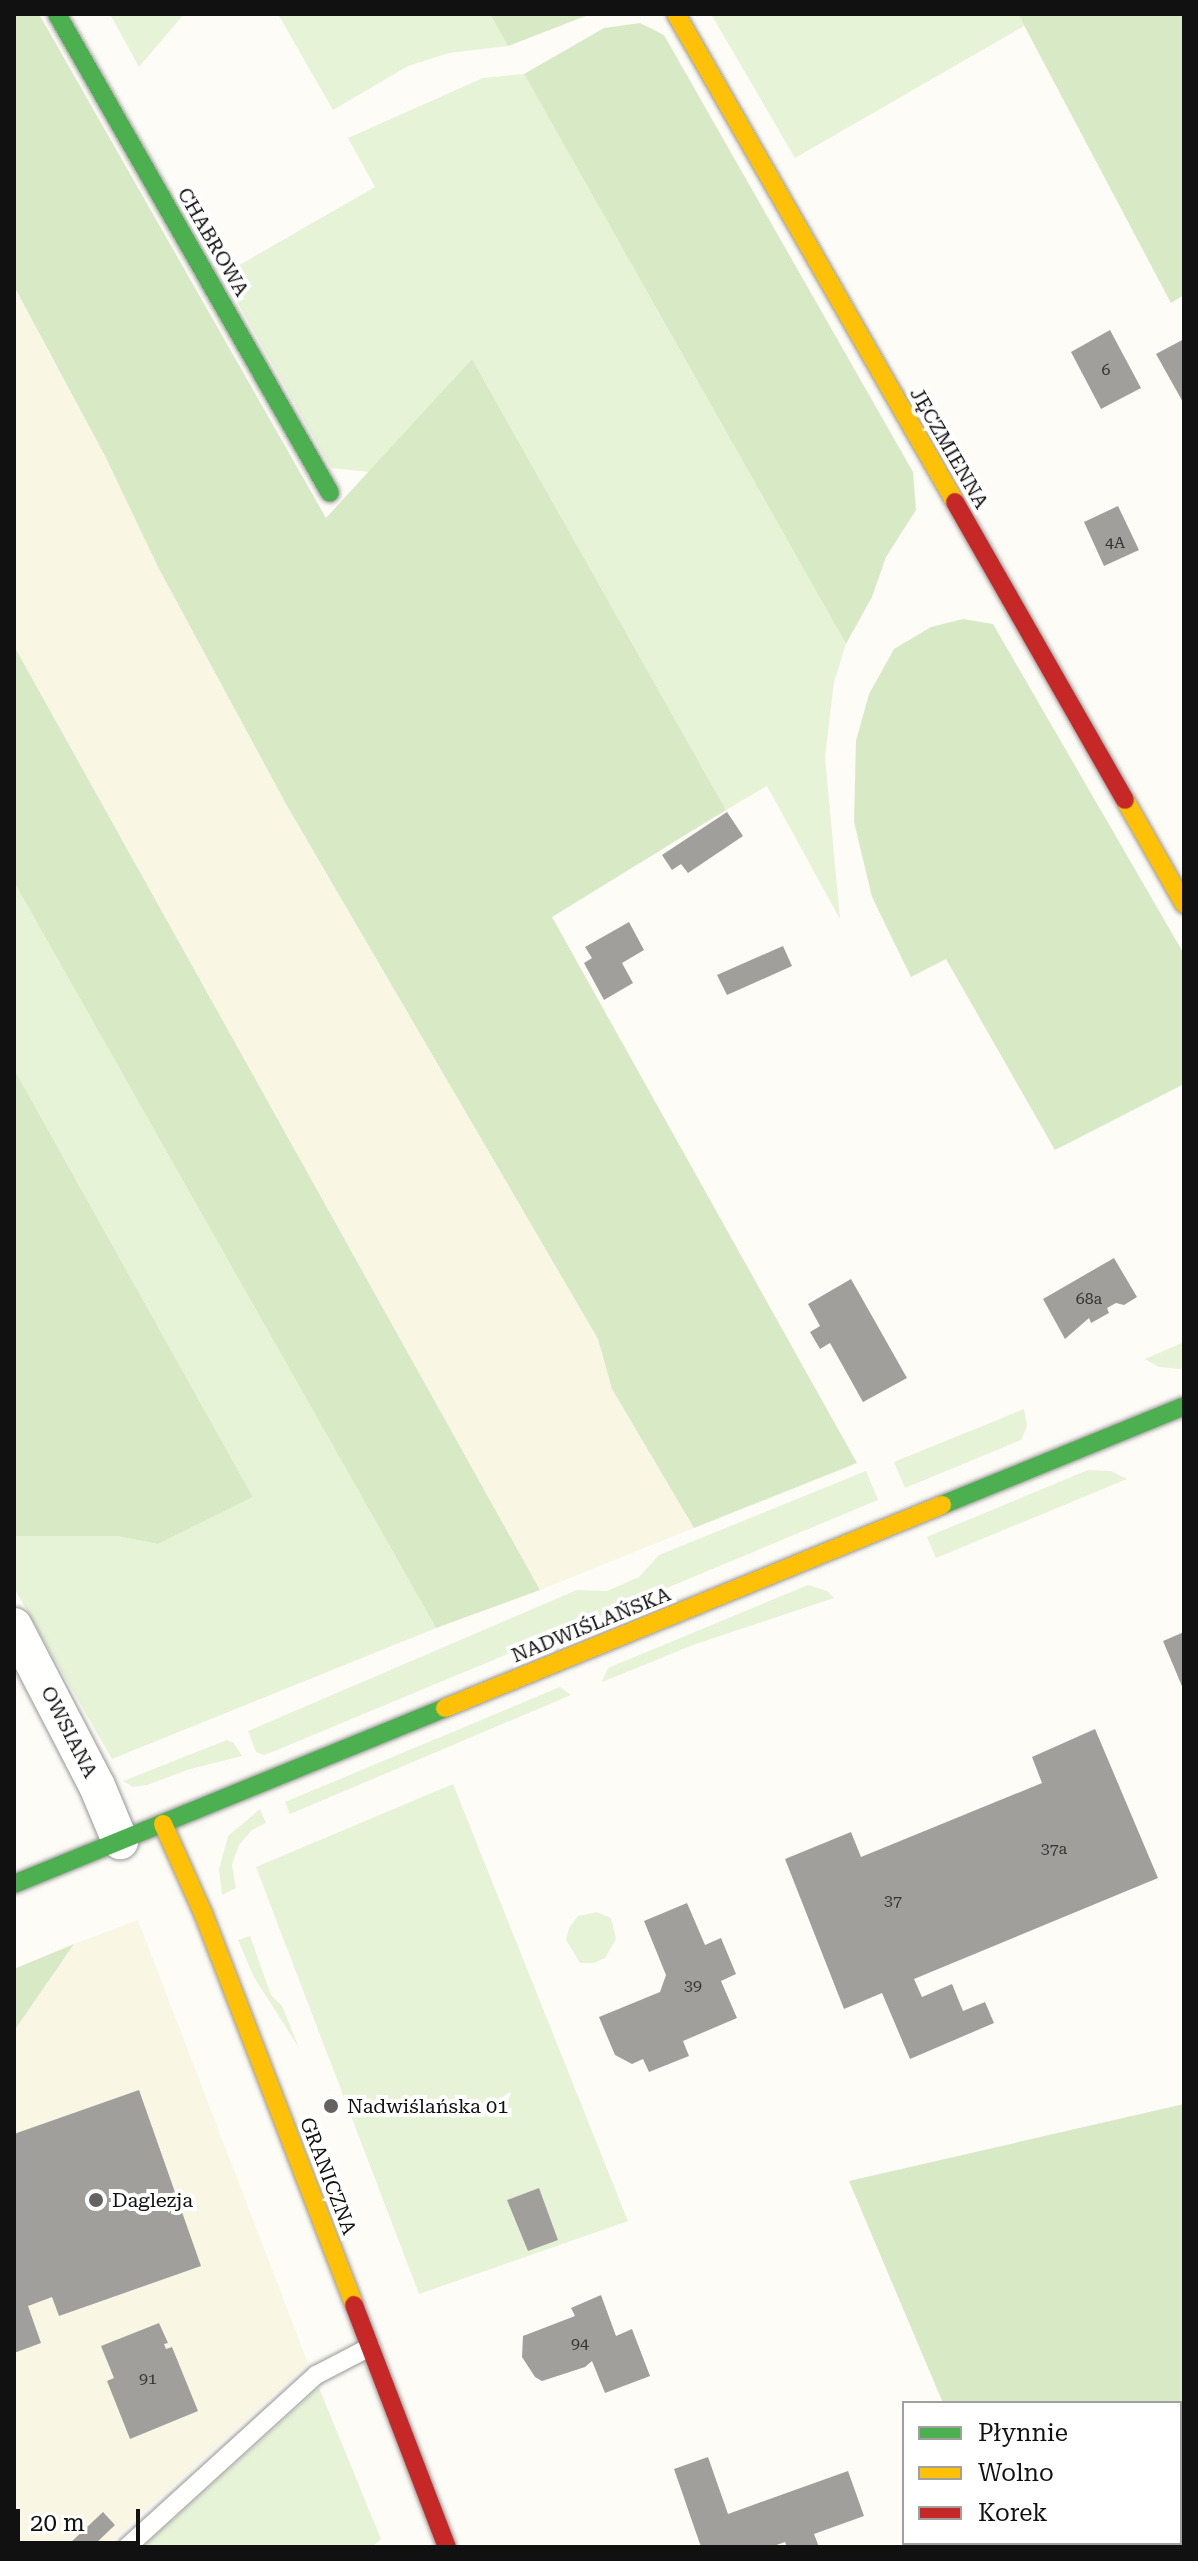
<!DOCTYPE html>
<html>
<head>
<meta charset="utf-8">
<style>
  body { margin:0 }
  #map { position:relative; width:1198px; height:2561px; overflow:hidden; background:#fdfcf7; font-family:"Roboto Serif",serif }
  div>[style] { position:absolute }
  .farmland>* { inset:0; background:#f9f7e4 }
  .green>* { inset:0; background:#e7f3d7 }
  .forest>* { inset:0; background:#d8eac5 }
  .building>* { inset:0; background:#a19f9c }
  .roads { filter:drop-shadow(0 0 2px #979795) drop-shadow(0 0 2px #979795) }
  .lane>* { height:18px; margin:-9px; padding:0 9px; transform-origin:9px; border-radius:9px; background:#fffffe }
  .street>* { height:36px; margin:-18px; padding:0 18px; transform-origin:18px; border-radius:18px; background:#fffffe }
  .fast>* { height:18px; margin:-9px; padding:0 9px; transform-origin:9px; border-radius:9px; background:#4caf50 }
  .slow>* { height:18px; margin:-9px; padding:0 9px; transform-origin:9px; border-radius:9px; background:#ffc107 }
  .jam>* { height:18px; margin:-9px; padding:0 9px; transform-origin:9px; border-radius:9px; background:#c62828 }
  .dots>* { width:22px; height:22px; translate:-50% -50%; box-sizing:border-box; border:4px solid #fff; border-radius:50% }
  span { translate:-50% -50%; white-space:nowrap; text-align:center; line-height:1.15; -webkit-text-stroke:8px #fff; paint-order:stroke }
  .number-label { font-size:16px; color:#353434 }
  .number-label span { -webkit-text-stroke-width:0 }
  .street-label { font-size:20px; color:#111 }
  .poi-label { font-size:20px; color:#111 }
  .left { translate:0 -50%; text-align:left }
  .frame { position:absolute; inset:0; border:16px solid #111; pointer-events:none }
  .legend { position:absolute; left:902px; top:2401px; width:280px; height:144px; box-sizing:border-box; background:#fff; border:2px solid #a0a0a0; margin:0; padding:10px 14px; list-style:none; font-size:24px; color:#111 }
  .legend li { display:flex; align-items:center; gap:16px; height:40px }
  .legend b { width:40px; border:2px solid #a0a0a0 }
  .scale { position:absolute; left:16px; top:2509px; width:124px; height:36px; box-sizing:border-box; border:4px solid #111; border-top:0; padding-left:10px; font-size:24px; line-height:28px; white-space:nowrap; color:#111; -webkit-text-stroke:6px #fff; paint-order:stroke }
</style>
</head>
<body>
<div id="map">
  <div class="farmland">
    <i style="clip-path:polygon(14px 286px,105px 456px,159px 569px,286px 804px,598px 1339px,612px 1389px,694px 1528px,540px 1590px,14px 646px)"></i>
    <i style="clip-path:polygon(138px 1920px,308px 2363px,105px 2547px,14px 2547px,14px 2031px,74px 1944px)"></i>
  </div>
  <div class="green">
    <i style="clip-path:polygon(110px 14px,184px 14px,139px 67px)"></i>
    <i style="clip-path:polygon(278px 14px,490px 14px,508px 46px,449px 53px,408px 66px,333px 110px)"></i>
    <i style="clip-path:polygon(711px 14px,1018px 14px,1024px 26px,795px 158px)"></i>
    <i style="clip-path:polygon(524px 74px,846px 644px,834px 682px,825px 757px,840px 919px,767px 786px,726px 810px,472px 359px,370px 472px,331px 468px,222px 275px,375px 187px,348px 138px,483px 78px)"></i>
    <i style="clip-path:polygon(14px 882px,436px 1628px,112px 1759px,14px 1588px,14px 1536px,117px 1536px,158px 1544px,253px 1497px,14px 1069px)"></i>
    <i style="clip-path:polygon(1184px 1342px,1184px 1369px,1159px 1367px,1145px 1359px)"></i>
    <i style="clip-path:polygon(1024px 1409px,1027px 1426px,1021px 1440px,905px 1488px,894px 1462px)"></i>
    <i style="clip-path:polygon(1088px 1470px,1111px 1471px,1127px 1479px,936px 1558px,927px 1537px)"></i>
    <i style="clip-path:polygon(866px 1471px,878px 1500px,277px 1750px,264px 1755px,256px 1752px,248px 1731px,577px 1590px,607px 1591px,639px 1577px,659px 1555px)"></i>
    <i style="clip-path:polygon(808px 1585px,827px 1591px,834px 1598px,693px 1645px,602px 1682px,608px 1668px)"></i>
    <i style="clip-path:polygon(560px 1687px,571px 1695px,290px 1814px,285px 1802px)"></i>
    <i style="clip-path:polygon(227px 1740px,234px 1743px,242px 1756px,190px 1769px,147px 1785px,133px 1787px,123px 1781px)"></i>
    <i style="clip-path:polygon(453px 1784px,628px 2221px,419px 2294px,256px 1867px)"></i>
    <i style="clip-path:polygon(260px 1809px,266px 1823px,252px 1830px,239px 1845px,232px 1865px,236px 1888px,222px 1895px,219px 1869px,228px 1836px)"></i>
    <i style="clip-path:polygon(597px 1912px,611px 1918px,616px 1939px,605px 1958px,594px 1963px,580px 1963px,566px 1940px,569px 1928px,578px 1916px)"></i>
    <i style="clip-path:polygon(250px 1936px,271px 1995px,282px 2006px,299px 2048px,254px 1977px,238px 1940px)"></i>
    <i style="clip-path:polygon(319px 2388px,381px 2539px,372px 2547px,143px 2547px)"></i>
  </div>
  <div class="forest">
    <i style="clip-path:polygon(14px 14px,39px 14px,326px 518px,472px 359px,726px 810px,552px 917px,857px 1463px,694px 1528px,612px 1389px,598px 1339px,286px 804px,159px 569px,105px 456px,14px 286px)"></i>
    <i style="clip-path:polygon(490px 14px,591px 14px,508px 46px)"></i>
    <i style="clip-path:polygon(1018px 14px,1184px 14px,1184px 295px,1171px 303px)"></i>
    <i style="clip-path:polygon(640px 23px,664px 35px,913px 472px,916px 510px,886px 557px,872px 597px,846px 644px,524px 74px,604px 28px)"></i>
    <i style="clip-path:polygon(963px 619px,993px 624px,1184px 954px,1184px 1084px,1055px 1150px,946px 959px,911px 977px,872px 897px,854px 822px,856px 741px,869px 694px,894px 649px,931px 627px)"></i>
    <i style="clip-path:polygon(14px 646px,540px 1590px,436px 1628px,14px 882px)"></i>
    <i style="clip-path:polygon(14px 1069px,253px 1497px,158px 1544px,117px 1536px,14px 1536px)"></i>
    <i style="clip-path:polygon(74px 1944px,14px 2031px,14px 1969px)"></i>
    <i style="clip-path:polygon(1184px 2104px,1184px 2547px,1002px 2547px,1000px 2543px,1180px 2543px,1180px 2403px,943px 2403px,849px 2181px)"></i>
  </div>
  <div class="building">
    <i style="clip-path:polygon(1110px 330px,1141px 388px,1101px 409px,1071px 352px)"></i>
    <i style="clip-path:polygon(1184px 339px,1184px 404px,1156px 354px)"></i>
    <i style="clip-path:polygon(1118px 506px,1139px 550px,1104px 566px,1084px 522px)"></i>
    <i style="clip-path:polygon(727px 812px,743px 836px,688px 873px,681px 864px,672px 870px,662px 855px)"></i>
    <i style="clip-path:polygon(629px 922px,644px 950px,622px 963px,633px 983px,604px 1000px,584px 963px,592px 958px,585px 947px)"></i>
    <i style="clip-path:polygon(783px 946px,792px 966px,727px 995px,717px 975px)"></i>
    <i style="clip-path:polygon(1114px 1258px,1137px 1297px,1124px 1305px,1116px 1303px,1107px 1308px,1109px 1313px,1091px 1323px,1089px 1318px,1065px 1339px,1043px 1299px)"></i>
    <i style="clip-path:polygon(851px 1279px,907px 1378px,863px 1402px,830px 1343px,820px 1349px,810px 1332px,820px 1326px,808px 1304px)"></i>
    <i style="clip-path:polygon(1184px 1632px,1184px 1691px,1163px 1641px)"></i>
    <i style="clip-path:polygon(1095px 1729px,1158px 1878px,914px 1979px,922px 1997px,952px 1984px,963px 2011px,985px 2002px,994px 2023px,910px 2059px,882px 1993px,844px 2009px,785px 1859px,851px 1832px,861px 1857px,1042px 1783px,1032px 1757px)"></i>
    <i style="clip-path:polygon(687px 1903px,705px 1945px,721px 1938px,736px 1974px,721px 1981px,737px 2018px,683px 2041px,689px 2056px,649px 2072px,643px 2059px,632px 2064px,615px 2055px,599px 2017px,660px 1992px,666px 1975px,644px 1921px)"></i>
    <i style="clip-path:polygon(139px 2090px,201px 2266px,59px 2316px,52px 2297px,28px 2306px,41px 2343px,14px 2353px,14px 2134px)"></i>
    <i style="clip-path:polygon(539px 2188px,558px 2240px,528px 2251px,507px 2200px)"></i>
    <i style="clip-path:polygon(601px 2295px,616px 2336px,632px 2329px,650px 2376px,605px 2393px,592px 2361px,585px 2367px,542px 2381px,535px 2377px,522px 2357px,523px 2336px,575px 2316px,571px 2308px)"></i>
    <i style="clip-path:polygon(159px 2323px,168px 2343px,164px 2344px,166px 2349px,172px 2347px,198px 2411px,130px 2439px,107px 2381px,114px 2378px,101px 2346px)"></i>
    <i style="clip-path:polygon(708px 2457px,728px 2514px,848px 2471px,864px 2516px,814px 2534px,819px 2547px,787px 2547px,785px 2542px,771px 2547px,701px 2547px,674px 2469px)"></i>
    <i style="clip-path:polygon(103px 2512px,115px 2525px,92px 2547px,73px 2547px,69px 2544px)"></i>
  </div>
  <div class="roads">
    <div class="lane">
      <i style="left:127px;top:2547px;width:256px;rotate:-42.3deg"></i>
      <i style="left:316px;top:2375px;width:61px;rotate:-27.4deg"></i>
    </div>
    <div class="street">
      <i style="left:14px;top:1626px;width:180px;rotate:62.6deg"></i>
      <i style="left:97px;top:1786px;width:60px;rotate:67.3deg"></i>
    </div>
    <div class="fast">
      <i style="left:57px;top:14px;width:551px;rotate:60.32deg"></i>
      <i style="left:942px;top:1505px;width:261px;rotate:-22.2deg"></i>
      <i style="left:14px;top:1884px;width:466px;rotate:-22.2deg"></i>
    </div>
    <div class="slow">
      <i style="left:676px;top:14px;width:562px;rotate:60.24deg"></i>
      <i style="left:1125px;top:800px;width:120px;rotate:60.4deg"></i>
      <i style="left:445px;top:1708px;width:537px;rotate:-22.22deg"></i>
      <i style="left:163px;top:1824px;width:98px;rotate:65.8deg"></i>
      <i style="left:203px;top:1913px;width:420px;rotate:68.9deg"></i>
    </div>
    <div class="jam">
      <i style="left:955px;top:502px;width:343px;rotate:60.3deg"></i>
      <i style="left:354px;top:2305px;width:259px;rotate:69deg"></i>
    </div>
  </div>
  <div class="dots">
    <i style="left:331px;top:2106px;background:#646362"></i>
    <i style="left:96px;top:2200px;background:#646362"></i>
  </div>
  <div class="number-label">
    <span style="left:1106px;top:370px">6</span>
    <span style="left:1115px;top:543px">4A</span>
    <span style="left:1089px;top:1299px">68a</span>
    <span style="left:1054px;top:1849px">37a</span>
    <span style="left:893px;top:1901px">37</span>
    <span style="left:693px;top:1986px">39</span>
    <span style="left:580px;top:2344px">94</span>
    <span style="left:148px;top:2379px">91</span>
  </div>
  <div class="street-label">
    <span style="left:213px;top:242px;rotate:60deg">CHABROWA</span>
    <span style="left:949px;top:448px;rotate:60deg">JĘCZMIENNA</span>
    <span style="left:591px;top:1625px;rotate:-22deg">NADWIŚLAŃSKA</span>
    <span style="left:69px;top:1732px;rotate:63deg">OWSIANA</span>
    <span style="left:328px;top:2176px;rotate:69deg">GRANICZNA</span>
  </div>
  <div class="poi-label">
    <span class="left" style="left:347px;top:2106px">Nadwiślańska 01</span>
    <span class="left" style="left:112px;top:2200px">Daglezja</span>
  </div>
  <div class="frame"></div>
  <ul class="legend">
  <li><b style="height:10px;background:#4caf50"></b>Płynnie</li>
  <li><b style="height:10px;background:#ffc107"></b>Wolno</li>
  <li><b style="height:10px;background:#c62828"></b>Korek</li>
  </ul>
  <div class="scale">20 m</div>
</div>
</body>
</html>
